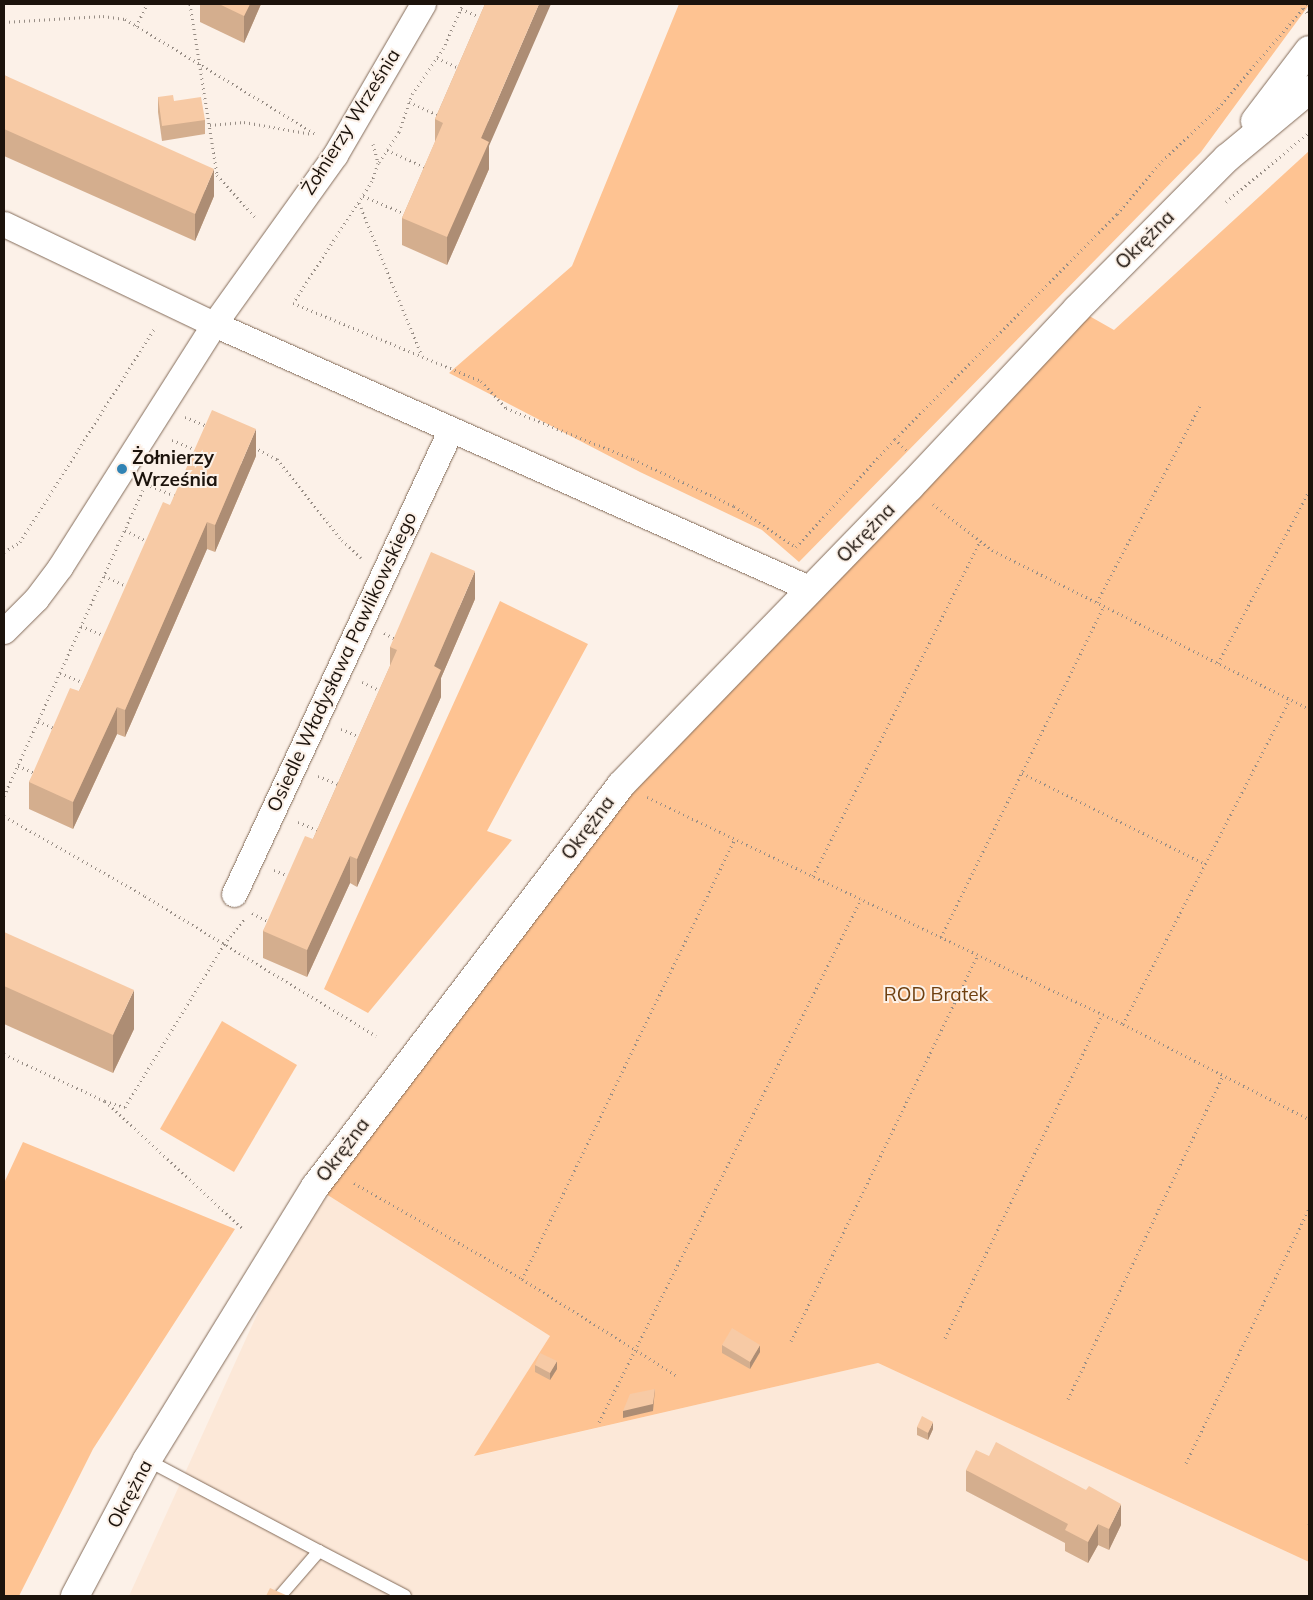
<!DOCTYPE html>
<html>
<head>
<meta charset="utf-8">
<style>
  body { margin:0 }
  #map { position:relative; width:1313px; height:1600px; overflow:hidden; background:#fcf1e8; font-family:Mulish,sans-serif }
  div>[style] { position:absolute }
  .built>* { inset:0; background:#fce8d8 }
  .green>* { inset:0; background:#fec392 }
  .path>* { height:3px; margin-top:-1.5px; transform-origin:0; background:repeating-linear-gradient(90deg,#978d85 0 1px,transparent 0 5px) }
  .roads { filter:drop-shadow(0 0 1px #836b59) drop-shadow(0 0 1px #836b59) }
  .service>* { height:12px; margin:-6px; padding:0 6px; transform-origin:6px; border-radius:6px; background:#fff }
  .minor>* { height:25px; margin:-12.5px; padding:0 12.5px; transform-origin:12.5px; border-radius:12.5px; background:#fff }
  .tertiary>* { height:28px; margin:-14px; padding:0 14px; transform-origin:14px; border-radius:14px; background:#fff }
  .wall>* { inset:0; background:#d4ae8e }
  .shaded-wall>* { inset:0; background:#ad8d74 }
  .building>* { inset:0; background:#f7caa5 }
  .dots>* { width:14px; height:14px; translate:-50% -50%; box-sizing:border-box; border:2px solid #fcf1e8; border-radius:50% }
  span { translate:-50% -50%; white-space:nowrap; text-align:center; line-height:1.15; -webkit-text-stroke:4px #fcf1e8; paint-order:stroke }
  .street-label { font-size:19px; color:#1c130c }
  .poi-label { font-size:19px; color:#1c130c; font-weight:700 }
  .left { translate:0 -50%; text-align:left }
  .park-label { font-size:19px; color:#6f4010 }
  .frame { position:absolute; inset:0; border:5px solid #1c130c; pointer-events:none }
</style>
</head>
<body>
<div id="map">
  <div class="built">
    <i style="clip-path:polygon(315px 1187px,550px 1336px,475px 1456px,878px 1363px,1309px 1562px,1309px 1596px,129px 1596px)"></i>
  </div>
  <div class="green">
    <i style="clip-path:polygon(679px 4px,1309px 4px,1309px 5px,1201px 152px,799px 562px,762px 530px,640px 472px,449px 373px,572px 266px)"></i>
    <i style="clip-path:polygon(1309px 151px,1309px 1562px,878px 1363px,474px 1456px,550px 1336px,315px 1187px,621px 785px,1077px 309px,1114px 330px)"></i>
    <i style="clip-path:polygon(500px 601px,588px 644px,487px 831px,512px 840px,368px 1013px,324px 989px)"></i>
    <i style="clip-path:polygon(222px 1021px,297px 1065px,234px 1172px,160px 1129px)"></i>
    <i style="clip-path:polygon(23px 1142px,235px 1229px,93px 1449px,19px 1596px,4px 1596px,4px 1183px)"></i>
  </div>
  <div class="path">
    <i style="left:190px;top:4px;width:173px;rotate:81deg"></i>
    <i style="left:217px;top:175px;width:58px;rotate:47.8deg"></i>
    <i style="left:1306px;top:4px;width:5px;rotate:127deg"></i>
    <i style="left:1303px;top:8px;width:9px;rotate:49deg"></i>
    <i style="left:461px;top:9px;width:24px;rotate:22deg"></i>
    <i style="left:4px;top:22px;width:99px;rotate:-3.5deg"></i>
    <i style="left:103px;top:16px;width:22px;rotate:8deg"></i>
    <i style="left:125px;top:19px;width:223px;rotate:31.1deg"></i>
    <i style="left:136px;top:26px;width:25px;rotate:-63deg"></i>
    <i style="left:437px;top:58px;width:24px;rotate:24deg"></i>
    <i style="left:409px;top:102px;width:34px;rotate:24deg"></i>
    <i style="left:210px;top:125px;width:34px;rotate:-5deg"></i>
    <i style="left:244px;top:122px;width:69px;rotate:10deg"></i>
    <i style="left:373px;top:144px;width:20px;rotate:75deg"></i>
    <i style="left:378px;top:163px;width:19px;rotate:108deg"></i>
    <i style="left:372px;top:181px;width:145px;rotate:122.9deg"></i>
    <i style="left:293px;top:303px;width:204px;rotate:22.5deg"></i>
    <i style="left:481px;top:381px;width:37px;rotate:47deg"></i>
    <i style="left:506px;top:408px;width:137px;rotate:21.9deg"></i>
    <i style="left:633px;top:459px;width:111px;rotate:25deg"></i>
    <i style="left:734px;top:506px;width:74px;rotate:33.5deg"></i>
    <i style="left:796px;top:547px;width:147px;rotate:-47.5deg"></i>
    <i style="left:387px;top:150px;width:44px;rotate:24.2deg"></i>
    <i style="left:379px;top:162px;width:36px;rotate:-56deg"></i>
    <i style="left:399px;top:132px;width:40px;rotate:-71.1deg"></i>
    <i style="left:412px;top:94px;width:55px;rotate:-55.4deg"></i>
    <i style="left:443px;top:49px;width:49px;rotate:-66deg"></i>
    <i style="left:363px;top:196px;width:47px;rotate:22.7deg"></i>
    <i style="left:1226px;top:202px;width:109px;rotate:-40.1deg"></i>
    <i style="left:359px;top:203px;width:165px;rotate:67.6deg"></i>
    <i style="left:185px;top:417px;width:24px;rotate:22deg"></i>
    <i style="left:172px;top:440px;width:27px;rotate:22deg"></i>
    <i style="left:254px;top:447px;width:26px;rotate:28deg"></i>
    <i style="left:277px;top:459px;width:104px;rotate:51.3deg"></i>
    <i style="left:342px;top:540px;width:26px;rotate:43deg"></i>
    <i style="left:906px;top:450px;width:16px;rotate:-135deg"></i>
    <i style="left:895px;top:439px;width:316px;rotate:-45.4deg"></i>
    <i style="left:1117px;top:214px;width:70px;rotate:-49.7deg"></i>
    <i style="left:1162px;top:161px;width:77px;rotate:-43.4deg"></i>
    <i style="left:1218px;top:108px;width:131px;rotate:-49.6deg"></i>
    <i style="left:146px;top:484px;width:35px;rotate:22deg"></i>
    <i style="left:933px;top:504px;width:75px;rotate:37.9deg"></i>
    <i style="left:992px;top:550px;width:355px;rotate:26.6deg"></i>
    <i style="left:125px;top:530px;width:27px;rotate:27deg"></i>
    <i style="left:4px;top:552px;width:19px;rotate:-32deg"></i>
    <i style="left:20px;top:542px;width:255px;rotate:-57.8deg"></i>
    <i style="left:104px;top:576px;width:27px;rotate:24deg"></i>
    <i style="left:1097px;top:602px;width:224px;rotate:-62.3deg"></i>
    <i style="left:81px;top:626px;width:27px;rotate:22deg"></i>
    <i style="left:384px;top:633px;width:13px;rotate:27deg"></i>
    <i style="left:1218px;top:663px;width:195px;rotate:-62.1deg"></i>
    <i style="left:60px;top:673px;width:27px;rotate:22deg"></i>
    <i style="left:362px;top:682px;width:21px;rotate:25deg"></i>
    <i style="left:38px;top:721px;width:20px;rotate:24deg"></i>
    <i style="left:341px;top:729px;width:22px;rotate:22deg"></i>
    <i style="left:18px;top:766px;width:18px;rotate:22deg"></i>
    <i style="left:1022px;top:773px;width:204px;rotate:26.4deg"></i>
    <i style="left:318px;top:776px;width:24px;rotate:22deg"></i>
    <i style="left:4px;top:796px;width:336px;rotate:-65.6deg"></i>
    <i style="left:647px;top:797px;width:527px;rotate:25.5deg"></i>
    <i style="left:1123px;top:1024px;width:209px;rotate:27.1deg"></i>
    <i style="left:4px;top:816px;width:162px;rotate:29.6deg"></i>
    <i style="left:145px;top:896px;width:270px;rotate:31.2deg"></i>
    <i style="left:298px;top:822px;width:24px;rotate:22deg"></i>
    <i style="left:274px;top:870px;width:16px;rotate:22deg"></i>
    <i style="left:813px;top:876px;width:374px;rotate:-63.5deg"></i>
    <i style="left:252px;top:913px;width:19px;rotate:28deg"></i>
    <i style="left:941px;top:937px;width:369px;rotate:-63.8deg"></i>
    <i style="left:1123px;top:1024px;width:365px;rotate:-62.8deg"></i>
    <i style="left:4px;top:1054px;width:111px;rotate:25deg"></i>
    <i style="left:105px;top:1101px;width:21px;rotate:17deg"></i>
    <i style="left:125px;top:1107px;width:191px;rotate:-58.7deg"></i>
    <i style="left:224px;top:944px;width:32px;rotate:-51deg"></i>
    <i style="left:105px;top:1101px;width:188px;rotate:42.8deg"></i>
    <i style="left:354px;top:1183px;width:193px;rotate:29.7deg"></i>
    <i style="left:522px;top:1279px;width:183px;rotate:32deg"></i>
    <i style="left:522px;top:1279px;width:489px;rotate:-64.2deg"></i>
    <i style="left:945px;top:1338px;width:360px;rotate:-64.1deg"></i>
    <i style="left:791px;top:1341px;width:429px;rotate:-64.2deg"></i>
    <i style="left:1068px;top:1399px;width:359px;rotate:-64.4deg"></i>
    <i style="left:599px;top:1422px;width:585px;rotate:-63.39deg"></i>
    <i style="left:1186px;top:1463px;width:282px;rotate:-64.2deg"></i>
    <i style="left:1309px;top:1524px;width:1px;rotate:-90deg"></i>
  </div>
  <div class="roads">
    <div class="service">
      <i style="left:147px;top:1460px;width:195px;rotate:27.9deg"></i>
      <i style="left:319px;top:1551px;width:60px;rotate:130.9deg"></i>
      <i style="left:319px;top:1551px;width:97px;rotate:27.6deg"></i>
    </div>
    <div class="minor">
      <i style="left:4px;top:224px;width:233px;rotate:25.5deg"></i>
      <i style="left:214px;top:324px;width:653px;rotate:23.94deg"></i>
      <i style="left:4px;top:631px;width:45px;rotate:-45deg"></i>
      <i style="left:36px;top:599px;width:40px;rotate:-53deg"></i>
      <i style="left:60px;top:567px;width:288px;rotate:-57.6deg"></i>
      <i style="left:214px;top:324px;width:208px;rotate:-54.4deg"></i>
      <i style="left:335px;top:155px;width:175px;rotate:-59.8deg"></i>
      <i style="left:234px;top:894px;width:513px;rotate:-64.98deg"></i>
    </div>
    <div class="tertiary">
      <i style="left:1255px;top:121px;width:89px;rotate:-52.7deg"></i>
      <i style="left:75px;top:1596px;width:154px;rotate:-62.1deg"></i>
      <i style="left:147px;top:1460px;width:321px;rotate:-58.4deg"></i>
      <i style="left:315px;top:1187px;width:505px;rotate:-52.72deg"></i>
      <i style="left:621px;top:785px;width:415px;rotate:-45.9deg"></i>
      <i style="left:910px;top:487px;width:244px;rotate:-46.8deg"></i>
      <i style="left:1077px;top:309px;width:213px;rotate:-45.2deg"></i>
      <i style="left:1227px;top:158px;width:107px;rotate:-39.7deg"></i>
    </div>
  </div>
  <div class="wall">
    <i style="clip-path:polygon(200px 4px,261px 4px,244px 43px,200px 22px)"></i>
    <i style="clip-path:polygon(485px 4px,489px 169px,447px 265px,402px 245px,402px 218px,435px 142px,435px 119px)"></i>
    <i style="clip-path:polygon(4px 75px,214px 196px,195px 241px,4px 156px)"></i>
    <i style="clip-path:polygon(158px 97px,174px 101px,205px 120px,205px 134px,162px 141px,158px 112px)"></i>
    <i style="clip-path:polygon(256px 456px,215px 552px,207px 549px,125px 737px,117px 734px,73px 829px,29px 809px,29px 782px,79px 691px,170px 505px)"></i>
    <i style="clip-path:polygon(475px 599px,441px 678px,441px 697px,357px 887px,350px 883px,307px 977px,263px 958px,263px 931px,313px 839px,390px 666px,390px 647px)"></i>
    <i style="clip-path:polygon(4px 932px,134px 1029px,113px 1073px,4px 1024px)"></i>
    <i style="clip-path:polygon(722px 1345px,760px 1352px,750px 1369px,722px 1353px)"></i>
    <i style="clip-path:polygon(535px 1365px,557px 1369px,550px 1380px,535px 1372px)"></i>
    <i style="clip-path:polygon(917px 1427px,933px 1429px,928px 1440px,917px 1435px)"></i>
    <i style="clip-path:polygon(966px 1470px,1121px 1525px,1109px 1550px,1098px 1545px,1088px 1563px,1065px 1551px,1065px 1543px,966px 1491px)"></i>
  </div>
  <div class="shaded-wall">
    <i style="clip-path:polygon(250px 4px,261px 4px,244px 43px,244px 16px)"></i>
    <i style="clip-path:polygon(539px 4px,551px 4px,489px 146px,489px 169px,447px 265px,447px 237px,481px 138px)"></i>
    <i style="clip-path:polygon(214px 169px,214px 196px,195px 241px,195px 214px)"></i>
    <i style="clip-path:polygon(256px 429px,256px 456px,215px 552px,215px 525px)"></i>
    <i style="clip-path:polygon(207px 522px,207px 549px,125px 737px,125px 710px)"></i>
    <i style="clip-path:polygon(475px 571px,475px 599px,441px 678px,441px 697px,357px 887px,357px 859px,434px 666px)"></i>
    <i style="clip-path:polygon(117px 707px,117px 734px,73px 829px,73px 802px)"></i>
    <i style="clip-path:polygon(350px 856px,350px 883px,307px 977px,307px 950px)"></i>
    <i style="clip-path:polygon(134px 990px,134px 1029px,113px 1073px,113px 1035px)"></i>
    <i style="clip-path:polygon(760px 1345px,760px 1352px,750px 1369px,750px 1362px)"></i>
    <i style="clip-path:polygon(557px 1361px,557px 1369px,550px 1380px,550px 1373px)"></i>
    <i style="clip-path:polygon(655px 1389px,653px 1411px,623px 1418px,623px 1411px)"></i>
    <i style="clip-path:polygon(933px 1422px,933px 1429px,928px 1440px,928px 1433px)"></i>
    <i style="clip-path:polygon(1121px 1504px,1121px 1525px,1109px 1550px,1109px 1529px)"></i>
    <i style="clip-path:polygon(1098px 1524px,1098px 1545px,1088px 1563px,1088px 1542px)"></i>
  </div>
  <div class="building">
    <i style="clip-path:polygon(219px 4px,250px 4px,244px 16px)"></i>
    <i style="clip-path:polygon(485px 4px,539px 4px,481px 138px,489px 142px,447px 237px,402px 218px,443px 123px,435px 119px)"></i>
    <i style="clip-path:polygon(4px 75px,214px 169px,195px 214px,4px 129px)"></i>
    <i style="clip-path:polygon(173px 95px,174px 101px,201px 97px,205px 120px,162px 126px,158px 97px)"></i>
    <i style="clip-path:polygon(212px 410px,256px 429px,215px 525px,207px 522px,125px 710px,117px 707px,73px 802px,29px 782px,70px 688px,79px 691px,163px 502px,170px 505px)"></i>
    <i style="clip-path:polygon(431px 552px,475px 571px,434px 666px,441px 670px,357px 859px,350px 856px,307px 950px,263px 931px,305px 836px,313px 839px,397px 650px,390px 647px)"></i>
    <i style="clip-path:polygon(4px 932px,134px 990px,113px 1035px,4px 986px)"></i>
    <i style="clip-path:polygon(732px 1328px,760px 1345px,750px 1362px,722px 1345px)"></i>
    <i style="clip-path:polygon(540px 1353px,557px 1361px,550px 1373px,535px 1365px)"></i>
    <i style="clip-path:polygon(655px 1389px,653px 1404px,623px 1411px,630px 1394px)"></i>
    <i style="clip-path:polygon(922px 1416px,933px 1422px,928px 1433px,917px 1427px)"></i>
    <i style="clip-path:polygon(996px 1442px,1086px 1490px,1089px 1486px,1121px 1504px,1109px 1529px,1098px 1524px,1088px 1542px,1065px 1530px,1068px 1524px,966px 1470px,976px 1450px,989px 1456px)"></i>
    <i style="clip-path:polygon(270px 1588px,288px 1596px,266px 1596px)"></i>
  </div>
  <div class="dots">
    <i style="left:122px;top:469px;background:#3183b4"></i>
  </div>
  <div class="street-label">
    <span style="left:351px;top:122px;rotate:-58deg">Żołnierzy Września</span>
    <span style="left:1145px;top:240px;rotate:-45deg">Okrężna</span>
    <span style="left:866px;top:533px;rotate:-46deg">Okrężna</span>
    <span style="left:342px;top:662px;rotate:-65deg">Osiedle Władysława Pawlikowskiego</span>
    <span style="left:588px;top:828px;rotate:-53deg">Okrężna</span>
    <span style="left:343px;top:1150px;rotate:-53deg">Okrężna</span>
    <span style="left:130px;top:1494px;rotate:-62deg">Okrężna</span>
  </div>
  <div class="poi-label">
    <span class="left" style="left:132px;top:469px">Żołnierzy<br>Września</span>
  </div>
  <div class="park-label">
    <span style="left:936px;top:995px">ROD Bratek</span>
  </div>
  <div class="frame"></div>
</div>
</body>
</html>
